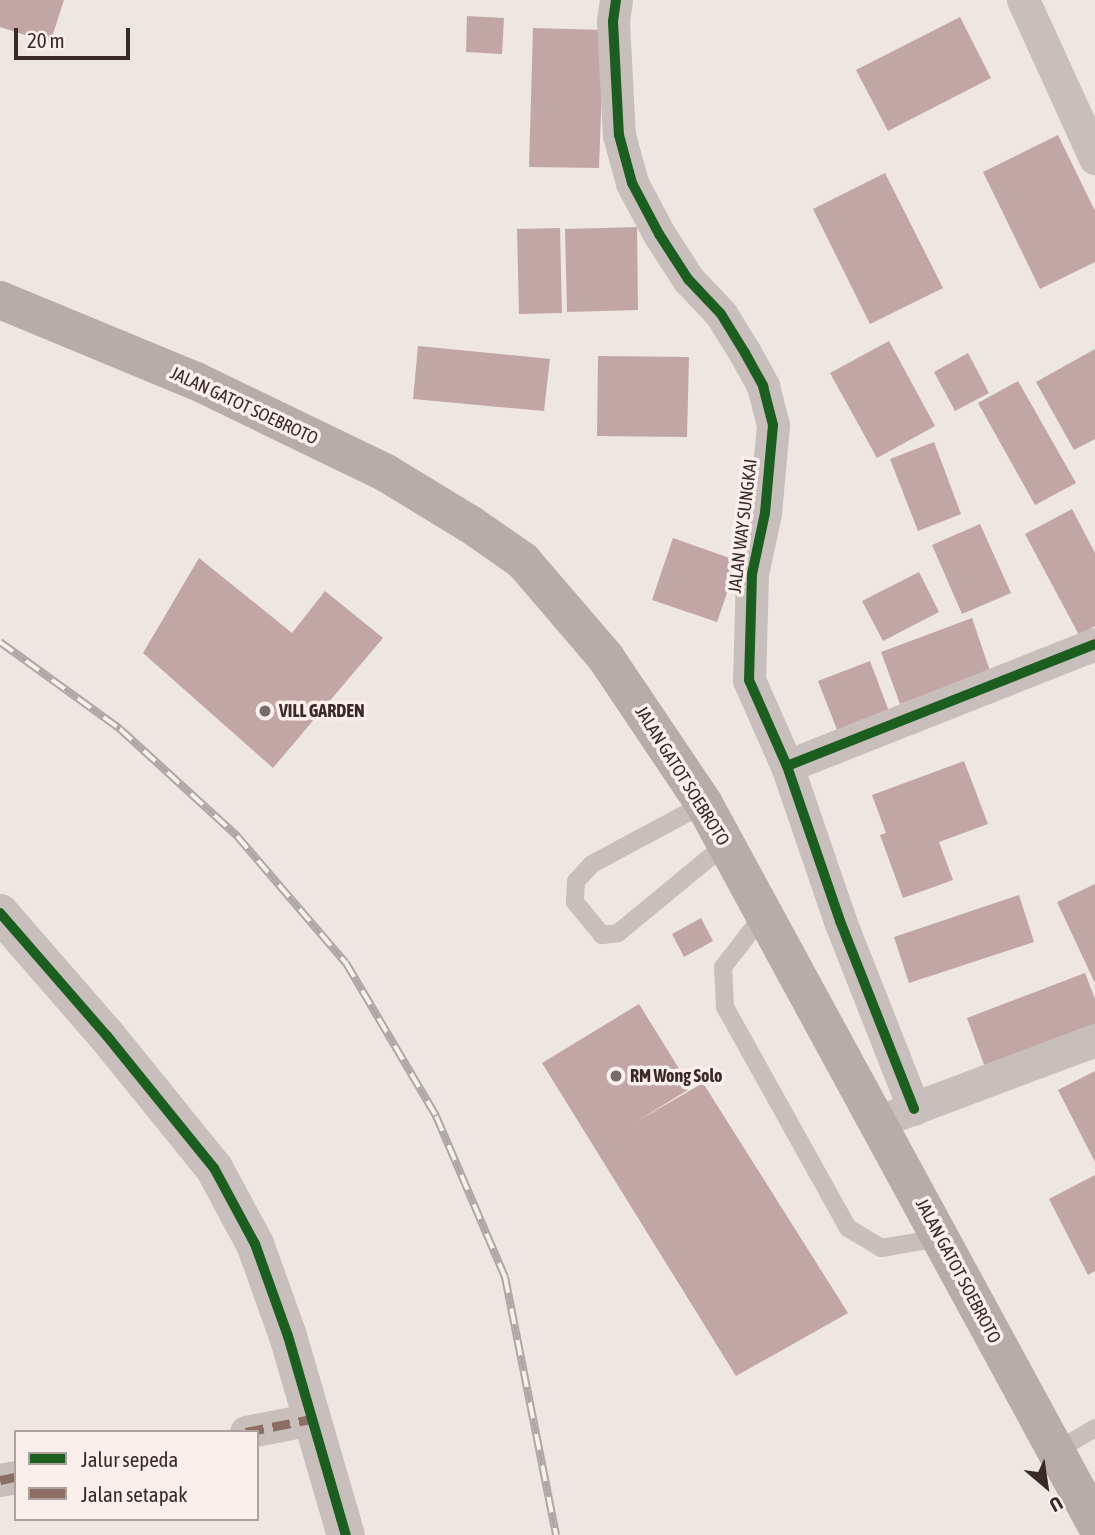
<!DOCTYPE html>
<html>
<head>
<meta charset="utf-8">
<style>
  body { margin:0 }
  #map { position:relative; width:1095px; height:1535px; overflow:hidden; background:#eee6e3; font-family:"Asap Condensed",sans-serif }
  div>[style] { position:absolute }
  .building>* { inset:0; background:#c2a6a5 }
  .service>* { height:18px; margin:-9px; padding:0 9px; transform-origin:9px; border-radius:9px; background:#c8bebb }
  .minor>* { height:33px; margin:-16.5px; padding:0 16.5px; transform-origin:16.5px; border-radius:16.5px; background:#c8bebb }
  .tertiary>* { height:38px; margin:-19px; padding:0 19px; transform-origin:19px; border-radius:19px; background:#c8bebb }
  .primary>* { height:38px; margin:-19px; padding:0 19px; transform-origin:19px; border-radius:19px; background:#b7acaa }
  .rail>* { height:8px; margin-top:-4px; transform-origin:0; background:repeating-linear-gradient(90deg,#faefea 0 16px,#afa7a6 0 32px); box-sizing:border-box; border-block:2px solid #afa7a6 }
  .quiet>* { height:9px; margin-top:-4.5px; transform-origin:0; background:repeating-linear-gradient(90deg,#8d6e63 0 18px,transparent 0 27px) }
  .cycleway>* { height:10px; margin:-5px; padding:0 5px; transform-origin:5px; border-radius:5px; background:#1b5e20 }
  .dots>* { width:19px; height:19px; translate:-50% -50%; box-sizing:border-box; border:4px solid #faefea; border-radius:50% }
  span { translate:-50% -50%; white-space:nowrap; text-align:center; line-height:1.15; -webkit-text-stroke:7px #faefea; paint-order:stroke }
  .street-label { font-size:18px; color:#392a29 }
  .poi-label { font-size:18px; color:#392a29; font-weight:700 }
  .left { translate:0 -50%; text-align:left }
  .legend { position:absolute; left:14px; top:1430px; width:245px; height:91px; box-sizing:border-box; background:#faefea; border:2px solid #ada09d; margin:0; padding:9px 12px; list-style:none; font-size:21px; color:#392a29 }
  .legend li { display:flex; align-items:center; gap:14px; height:35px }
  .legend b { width:35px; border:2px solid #ada09d }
  .north { position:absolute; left:1011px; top:1451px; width:70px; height:70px; -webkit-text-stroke:5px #faefea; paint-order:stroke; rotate:151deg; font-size:19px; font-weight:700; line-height:28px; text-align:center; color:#392a29 }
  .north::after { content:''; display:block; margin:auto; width:24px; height:32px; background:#392a29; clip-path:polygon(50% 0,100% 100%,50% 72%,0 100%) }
  .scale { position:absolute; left:14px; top:28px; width:116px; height:32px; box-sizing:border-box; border:4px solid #392a29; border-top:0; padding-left:9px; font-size:21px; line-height:24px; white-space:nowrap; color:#392a29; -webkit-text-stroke:5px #faefea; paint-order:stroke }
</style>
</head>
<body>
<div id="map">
  <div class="building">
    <i style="clip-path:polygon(0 0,64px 0,50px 43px,0 27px)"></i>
    <i style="clip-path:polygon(467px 16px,504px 18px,502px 54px,466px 52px)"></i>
    <i style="clip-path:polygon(960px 17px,991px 78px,888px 131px,856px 70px)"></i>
    <i style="clip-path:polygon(533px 28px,604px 30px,599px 168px,529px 167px)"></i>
    <i style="clip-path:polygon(1058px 135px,1095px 211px,1095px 262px,1040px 289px,983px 172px)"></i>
    <i style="clip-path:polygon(885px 173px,943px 288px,870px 324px,813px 209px)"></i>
    <i style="clip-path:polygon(637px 227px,638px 310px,567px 312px,565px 229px)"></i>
    <i style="clip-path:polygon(560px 228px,562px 313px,519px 314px,517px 229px)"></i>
    <i style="clip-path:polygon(889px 341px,935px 426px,877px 458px,830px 373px)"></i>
    <i style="clip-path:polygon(418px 346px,550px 359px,544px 411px,413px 399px)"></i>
    <i style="clip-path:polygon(1095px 349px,1095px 439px,1074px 450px,1036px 382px)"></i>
    <i style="clip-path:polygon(968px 353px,989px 393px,955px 411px,934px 372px)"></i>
    <i style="clip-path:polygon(598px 356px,689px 357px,687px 437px,597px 436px)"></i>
    <i style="clip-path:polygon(1018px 381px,1076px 483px,1035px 505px,978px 403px)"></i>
    <i style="clip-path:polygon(934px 442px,961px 514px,918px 531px,890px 459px)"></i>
    <i style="clip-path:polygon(1072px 509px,1095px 553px,1095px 626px,1079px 635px,1025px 534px)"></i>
    <i style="clip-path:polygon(980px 524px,1011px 593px,962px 614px,932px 545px)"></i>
    <i style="clip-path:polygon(673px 538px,738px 561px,717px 622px,652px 600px)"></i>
    <i style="clip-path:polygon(199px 558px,292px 633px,325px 591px,383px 638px,273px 768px,143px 653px)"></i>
    <i style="clip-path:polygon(919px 572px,939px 612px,883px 641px,862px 601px)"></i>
    <i style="clip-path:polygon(972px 618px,990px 671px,900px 704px,881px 652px)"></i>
    <i style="clip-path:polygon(870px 661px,890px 714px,839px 735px,818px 681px)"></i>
    <i style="clip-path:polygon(964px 761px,988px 824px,939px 842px,953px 880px,903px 898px,880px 835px,886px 833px,872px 795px)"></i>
    <i style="clip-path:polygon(1095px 884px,1095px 983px,1057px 902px)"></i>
    <i style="clip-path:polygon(1019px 895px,1034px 942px,909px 983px,894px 937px)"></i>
    <i style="clip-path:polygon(701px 918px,713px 941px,684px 957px,672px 934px)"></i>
    <i style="clip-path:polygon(1085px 973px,1095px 999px,1095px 1029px,986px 1070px,967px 1018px)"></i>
    <i style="clip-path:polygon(639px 1004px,691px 1088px,634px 1123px,703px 1083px,848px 1313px,736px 1376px,542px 1063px)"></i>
    <i style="clip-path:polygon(1095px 1071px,1095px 1162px,1058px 1090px)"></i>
    <i style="clip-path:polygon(1095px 1175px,1095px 1271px,1088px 1275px,1049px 1199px)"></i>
  </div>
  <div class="service">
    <i style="left:704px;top:804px;width:127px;rotate:151.8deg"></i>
    <i style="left:592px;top:864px;width:23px;rotate:133deg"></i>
    <i style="left:576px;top:881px;width:21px;rotate:93deg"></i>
    <i style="left:575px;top:902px;width:43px;rotate:50.7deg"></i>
    <i style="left:602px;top:935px;width:16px;rotate:-7deg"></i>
    <i style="left:618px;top:933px;width:140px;rotate:-39.5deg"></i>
    <i style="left:765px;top:913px;width:68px;rotate:127.9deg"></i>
    <i style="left:723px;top:967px;width:40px;rotate:87.1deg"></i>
    <i style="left:725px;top:1007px;width:253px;rotate:60.9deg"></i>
    <i style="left:848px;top:1228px;width:39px;rotate:31deg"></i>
    <i style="left:881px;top:1248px;width:61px;rotate:-9.5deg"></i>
    <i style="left:1056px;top:1451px;width:45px;rotate:-30.5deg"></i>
  </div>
  <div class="minor">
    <i style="left:616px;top:0;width:22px;rotate:98deg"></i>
    <i style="left:613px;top:22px;width:113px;rotate:87deg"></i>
    <i style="left:619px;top:135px;width:50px;rotate:74.8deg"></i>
    <i style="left:632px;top:183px;width:58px;rotate:62.1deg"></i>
    <i style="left:659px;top:234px;width:54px;rotate:57.2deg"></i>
    <i style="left:688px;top:279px;width:48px;rotate:46.7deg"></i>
    <i style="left:721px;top:314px;width:46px;rotate:58.4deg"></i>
    <i style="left:745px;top:353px;width:38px;rotate:61deg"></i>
    <i style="left:763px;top:386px;width:40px;rotate:75.6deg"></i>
    <i style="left:773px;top:425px;width:88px;rotate:95.2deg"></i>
    <i style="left:765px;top:513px;width:62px;rotate:102deg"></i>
    <i style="left:752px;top:574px;width:106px;rotate:91.6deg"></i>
    <i style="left:749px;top:680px;width:94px;rotate:66.2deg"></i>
    <i style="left:787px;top:766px;width:164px;rotate:71.1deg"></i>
    <i style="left:840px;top:921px;width:202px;rotate:68.5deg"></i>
    <i style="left:1023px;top:0;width:174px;rotate:65.5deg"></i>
    <i style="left:787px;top:766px;width:331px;rotate:-21.6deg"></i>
    <i style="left:893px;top:1116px;width:216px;rotate:-20.6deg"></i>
    <i style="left:246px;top:1432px;width:66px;rotate:-11.3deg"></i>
    <i style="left:0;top:1480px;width:16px;rotate:-11deg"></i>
  </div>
  <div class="tertiary">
    <i style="left:0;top:913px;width:163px;rotate:49deg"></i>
    <i style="left:107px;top:1036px;width:170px;rotate:51deg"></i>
    <i style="left:214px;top:1168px;width:86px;rotate:61.7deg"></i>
    <i style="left:255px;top:1244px;width:98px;rotate:70.3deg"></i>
    <i style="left:288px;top:1336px;width:207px;rotate:73.8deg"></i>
  </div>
  <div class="primary">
    <i style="left:0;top:300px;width:212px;rotate:22.5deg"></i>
    <i style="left:196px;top:381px;width:211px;rotate:25.8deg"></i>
    <i style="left:386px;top:473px;width:98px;rotate:31.3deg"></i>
    <i style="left:470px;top:524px;width:65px;rotate:34.9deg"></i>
    <i style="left:523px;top:561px;width:128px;rotate:49.4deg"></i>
    <i style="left:606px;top:658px;width:176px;rotate:56.1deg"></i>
    <i style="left:704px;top:804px;width:818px;rotate:61.46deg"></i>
  </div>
  <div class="rail">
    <i style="left:0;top:642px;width:148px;rotate:35.9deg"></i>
    <i style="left:120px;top:729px;width:159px;rotate:42.4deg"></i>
    <i style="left:237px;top:836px;width:167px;rotate:49.4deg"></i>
    <i style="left:346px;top:963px;width:178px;rotate:59.5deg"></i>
    <i style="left:436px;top:1116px;width:175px;rotate:66.8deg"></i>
    <i style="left:505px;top:1277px;width:263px;rotate:78.8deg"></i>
  </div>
  <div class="quiet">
    <i style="left:246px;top:1432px;width:66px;rotate:-11.3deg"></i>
    <i style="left:0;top:1480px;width:16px;rotate:-11deg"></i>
  </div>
  <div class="cycleway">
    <i style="left:616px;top:0;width:22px;rotate:98deg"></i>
    <i style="left:613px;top:22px;width:113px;rotate:87deg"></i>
    <i style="left:619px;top:135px;width:50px;rotate:74.8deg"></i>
    <i style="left:632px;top:183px;width:58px;rotate:62.1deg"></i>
    <i style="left:659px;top:234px;width:54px;rotate:57.2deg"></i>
    <i style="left:688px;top:279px;width:48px;rotate:46.7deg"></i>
    <i style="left:721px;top:314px;width:46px;rotate:58.4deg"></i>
    <i style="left:745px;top:353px;width:38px;rotate:61deg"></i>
    <i style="left:763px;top:386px;width:40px;rotate:75.6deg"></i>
    <i style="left:773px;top:425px;width:88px;rotate:95.2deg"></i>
    <i style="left:765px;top:513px;width:62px;rotate:102deg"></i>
    <i style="left:752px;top:574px;width:106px;rotate:91.6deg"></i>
    <i style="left:749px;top:680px;width:94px;rotate:66.2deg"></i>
    <i style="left:787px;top:766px;width:164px;rotate:71.1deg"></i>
    <i style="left:840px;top:921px;width:202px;rotate:68.5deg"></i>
    <i style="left:787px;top:766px;width:331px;rotate:-21.6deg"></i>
    <i style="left:0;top:913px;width:163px;rotate:49deg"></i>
    <i style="left:107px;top:1036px;width:170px;rotate:51deg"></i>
    <i style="left:214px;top:1168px;width:86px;rotate:61.7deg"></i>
    <i style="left:255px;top:1244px;width:98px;rotate:70.3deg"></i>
    <i style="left:288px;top:1336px;width:207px;rotate:73.8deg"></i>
  </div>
  <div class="dots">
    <i style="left:265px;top:711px;background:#786c6a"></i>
    <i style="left:616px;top:1076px;background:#786c6a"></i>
  </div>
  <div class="street-label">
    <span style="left:244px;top:406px;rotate:25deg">JALAN GATOT SOEBROTO</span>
    <span style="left:743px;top:526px;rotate:-83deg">JALAN WAY SUNGKAI</span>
    <span style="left:682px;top:776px;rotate:58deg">JALAN GATOT SOEBROTO</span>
    <span style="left:958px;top:1271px;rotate:62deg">JALAN GATOT SOEBROTO</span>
  </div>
  <div class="poi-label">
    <span class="left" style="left:279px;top:711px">VILL GARDEN</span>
    <span class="left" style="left:630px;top:1076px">RM Wong Solo</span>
  </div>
  <ul class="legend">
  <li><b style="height:9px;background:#1b5e20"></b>Jalur sepeda</li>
  <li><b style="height:9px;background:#8d6e63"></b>Jalan setapak</li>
  </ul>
  <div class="north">U</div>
  <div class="scale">20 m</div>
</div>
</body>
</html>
